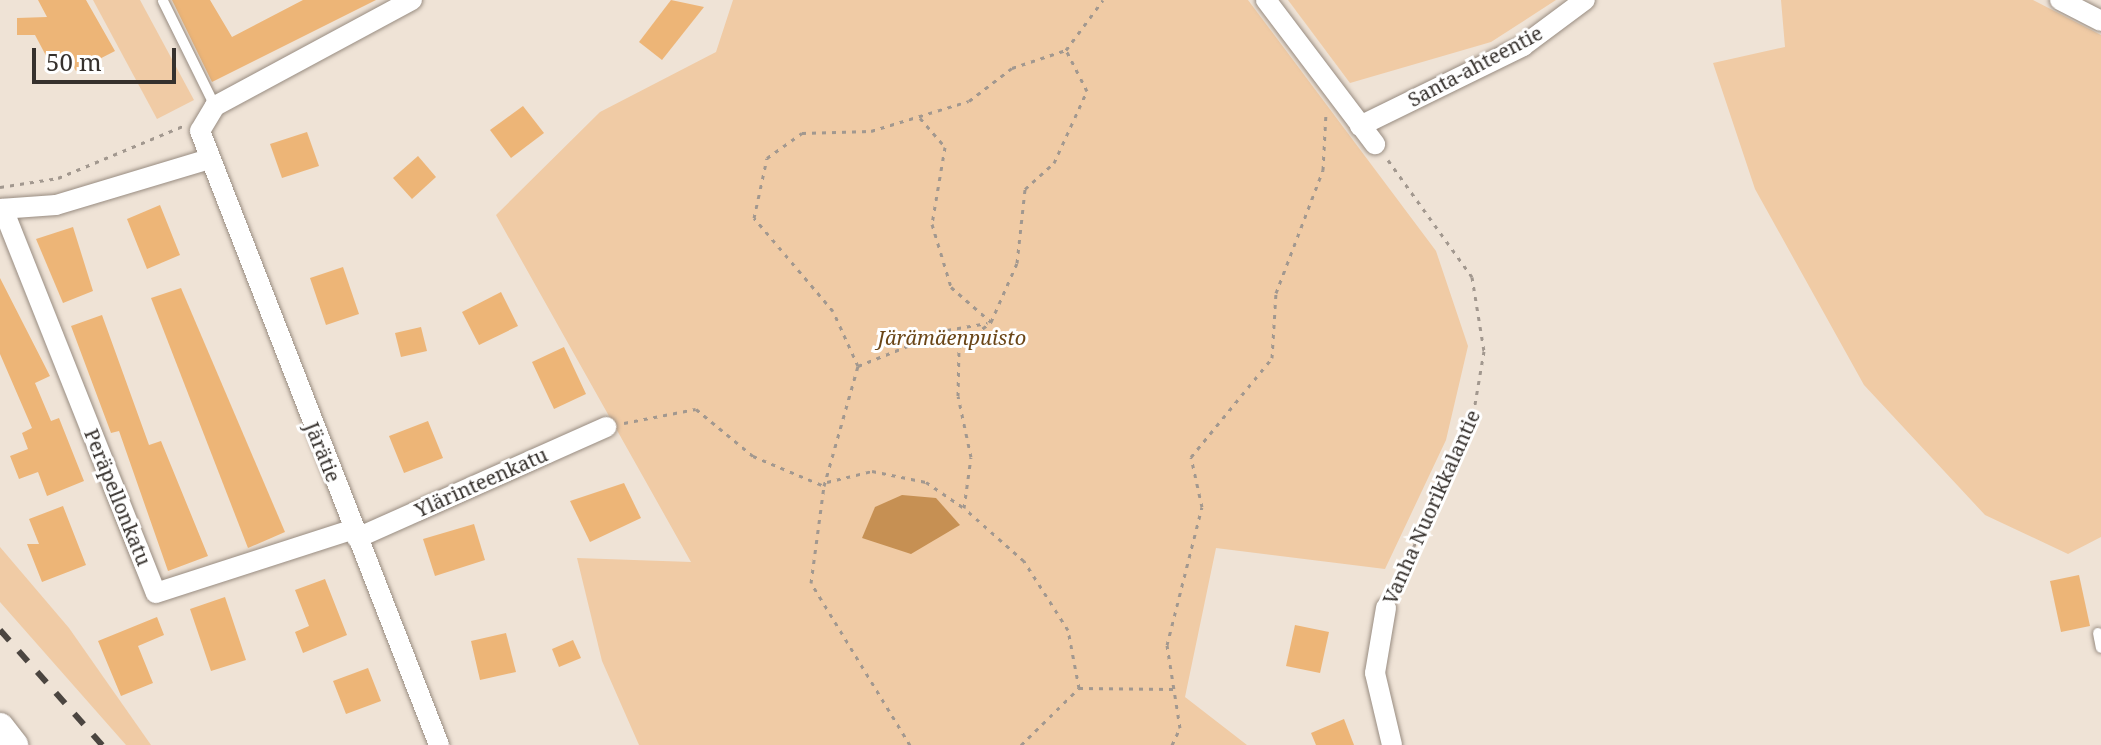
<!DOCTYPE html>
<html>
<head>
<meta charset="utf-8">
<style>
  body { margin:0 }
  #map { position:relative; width:2101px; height:745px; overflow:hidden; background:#efe3d6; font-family:"Noto Serif",serif }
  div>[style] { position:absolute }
  .green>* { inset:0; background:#f0cba5 }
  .water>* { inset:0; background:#c69053 }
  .building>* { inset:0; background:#edb577 }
  .path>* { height:3px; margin-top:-1.5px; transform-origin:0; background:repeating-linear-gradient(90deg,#a2988f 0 4px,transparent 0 10px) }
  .roads { filter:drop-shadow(0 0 2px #988c81) drop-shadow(0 0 2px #988c81) }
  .lane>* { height:10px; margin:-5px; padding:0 5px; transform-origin:5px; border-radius:5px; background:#fff }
  .street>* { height:20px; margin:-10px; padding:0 10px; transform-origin:10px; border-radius:10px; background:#fff }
  .secondary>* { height:28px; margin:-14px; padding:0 14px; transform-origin:14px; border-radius:14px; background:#fff }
  .rail>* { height:6px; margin-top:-3px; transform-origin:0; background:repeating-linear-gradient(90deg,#4b4540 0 14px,transparent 0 28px) }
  span { translate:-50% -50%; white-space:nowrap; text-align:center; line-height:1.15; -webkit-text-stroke:6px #fff; paint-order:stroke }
  .street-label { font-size:20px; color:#36312d }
  .park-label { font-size:20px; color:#6a4516; font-style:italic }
  .scale { position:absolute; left:32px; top:48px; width:144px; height:36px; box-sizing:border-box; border:4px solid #36312d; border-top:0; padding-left:10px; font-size:24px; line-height:28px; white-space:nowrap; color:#36312d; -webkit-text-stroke:6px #fff; paint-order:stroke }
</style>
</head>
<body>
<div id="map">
  <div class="green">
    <i style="clip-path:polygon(93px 0,140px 0,194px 100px,157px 119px)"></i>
    <i style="clip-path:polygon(733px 0,1248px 0,1436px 251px,1468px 346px,1446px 440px,1385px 569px,1216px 548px,1185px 697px,1247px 745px,639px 745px,602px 661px,577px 558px,691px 562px,496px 215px,600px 112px,716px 52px)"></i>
    <i style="clip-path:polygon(1288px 0,1556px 0,1491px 42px,1350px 83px)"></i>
    <i style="clip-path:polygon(1781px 0,2033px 0,2101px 35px,2101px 537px,2068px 554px,1985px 515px,1864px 385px,1755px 189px,1713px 63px,1785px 47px)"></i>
    <i style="clip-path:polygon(0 547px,69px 628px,151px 745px,126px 745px,0 602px)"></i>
  </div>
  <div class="water">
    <i style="clip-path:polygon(902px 495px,936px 498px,960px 525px,911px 554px,862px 538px,875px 507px)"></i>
  </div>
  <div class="building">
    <i style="clip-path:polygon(38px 0,86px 0,115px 51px,76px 71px,70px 60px,52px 67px,35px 35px,17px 35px,17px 18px,47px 17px)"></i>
    <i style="clip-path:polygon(172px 0,210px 0,232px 37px,303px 0,376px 0,212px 82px)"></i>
    <i style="clip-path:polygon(671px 0,704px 7px,662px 60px,639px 42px)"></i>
    <i style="clip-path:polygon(523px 106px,544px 133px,511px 158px,490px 130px)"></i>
    <i style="clip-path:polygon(307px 132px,319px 166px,282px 178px,270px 144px)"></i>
    <i style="clip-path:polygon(418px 156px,436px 177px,412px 199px,393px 178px)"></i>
    <i style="clip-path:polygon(160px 205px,180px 255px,147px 269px,127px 219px)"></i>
    <i style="clip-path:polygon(73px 227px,93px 291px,63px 303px,36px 239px)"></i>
    <i style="clip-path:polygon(343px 267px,359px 314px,326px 325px,310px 278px)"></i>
    <i style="clip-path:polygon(0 278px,50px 376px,35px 383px,51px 421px,59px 418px,84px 481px,47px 496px,38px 472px,19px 479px,10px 456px,28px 449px,22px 433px,32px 428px,0 354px)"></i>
    <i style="clip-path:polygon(181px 288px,285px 532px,248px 548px,151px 298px)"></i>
    <i style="clip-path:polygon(501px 292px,518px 326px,479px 345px,462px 312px)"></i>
    <i style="clip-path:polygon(102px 315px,149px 445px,161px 441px,208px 556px,168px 571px,119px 431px,111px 433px,71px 326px)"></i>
    <i style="clip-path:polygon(421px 327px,427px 351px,401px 357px,395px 333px)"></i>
    <i style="clip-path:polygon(564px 347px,586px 394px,554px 409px,532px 362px)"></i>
    <i style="clip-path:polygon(428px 421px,443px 458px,404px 473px,389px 436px)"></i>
    <i style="clip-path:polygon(624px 483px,641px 518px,590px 542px,570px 501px)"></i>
    <i style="clip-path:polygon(63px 506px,86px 565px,42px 582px,27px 544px,39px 544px,29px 519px)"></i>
    <i style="clip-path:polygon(474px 524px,485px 560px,435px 576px,423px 539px)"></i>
    <i style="clip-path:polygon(2079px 575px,2090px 626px,2061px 632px,2050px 581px)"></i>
    <i style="clip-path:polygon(325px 579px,347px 635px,303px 653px,295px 632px,309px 626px,295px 590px)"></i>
    <i style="clip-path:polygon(225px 597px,246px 660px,211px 671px,190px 609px)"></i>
    <i style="clip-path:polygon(157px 617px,164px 635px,138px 646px,153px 683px,121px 696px,98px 641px)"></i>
    <i style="clip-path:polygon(1295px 625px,1329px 632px,1320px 673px,1286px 666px)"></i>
    <i style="clip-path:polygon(506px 633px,516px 672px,480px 680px,471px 641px)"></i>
    <i style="clip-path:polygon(573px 640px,581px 658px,559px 667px,552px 649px)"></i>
    <i style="clip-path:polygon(368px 668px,381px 701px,346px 714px,333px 681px)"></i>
    <i style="clip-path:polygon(1344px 719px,1354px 745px,1316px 745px,1311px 733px)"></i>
  </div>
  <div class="path">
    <i style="left:920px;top:118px;width:38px;rotate:49deg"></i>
    <i style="left:945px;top:147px;width:78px;rotate:99.6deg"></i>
    <i style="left:932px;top:224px;width:66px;rotate:73.2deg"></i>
    <i style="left:951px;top:287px;width:53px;rotate:41.2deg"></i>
    <i style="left:1388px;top:160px;width:144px;rotate:54.3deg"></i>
    <i style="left:1472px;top:277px;width:75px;rotate:80.8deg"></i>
    <i style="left:1484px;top:351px;width:66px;rotate:99.6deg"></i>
    <i style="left:1473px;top:416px;width:191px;rotate:114.4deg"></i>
    <i style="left:0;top:187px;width:59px;rotate:-8.8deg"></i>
    <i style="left:58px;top:178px;width:135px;rotate:-22.6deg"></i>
    <i style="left:858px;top:366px;width:96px;rotate:-22deg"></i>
    <i style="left:947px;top:330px;width:41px;rotate:-9.9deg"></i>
    <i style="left:624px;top:423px;width:73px;rotate:-11deg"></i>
    <i style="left:696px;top:409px;width:74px;rotate:39.5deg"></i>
    <i style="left:753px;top:456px;width:77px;rotate:22.9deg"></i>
    <i style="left:827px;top:482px;width:46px;rotate:-13.7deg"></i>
    <i style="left:872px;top:471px;width:55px;rotate:11.5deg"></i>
    <i style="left:926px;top:482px;width:46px;rotate:34.4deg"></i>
    <i style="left:1079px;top:688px;width:95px;rotate:0.6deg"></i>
    <i style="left:910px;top:745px;width:190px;rotate:-121.4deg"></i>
    <i style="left:811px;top:583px;width:98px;rotate:-82.4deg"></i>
    <i style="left:824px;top:486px;width:125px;rotate:-74.2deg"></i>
    <i style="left:858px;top:366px;width:60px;rotate:-114.4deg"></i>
    <i style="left:833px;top:311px;width:122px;rotate:-130.3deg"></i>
    <i style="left:754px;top:218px;width:61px;rotate:-77.8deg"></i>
    <i style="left:767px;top:158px;width:43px;rotate:-35.5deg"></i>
    <i style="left:802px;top:133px;width:69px;rotate:-1.7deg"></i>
    <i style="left:871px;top:131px;width:102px;rotate:-17deg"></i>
    <i style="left:969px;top:101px;width:54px;rotate:-37.5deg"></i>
    <i style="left:1012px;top:68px;width:57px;rotate:-18.4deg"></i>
    <i style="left:1021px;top:745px;width:81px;rotate:-44.5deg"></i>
    <i style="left:1079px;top:688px;width:59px;rotate:-100.7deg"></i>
    <i style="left:1068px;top:630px;width:82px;rotate:-122.5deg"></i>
    <i style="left:1024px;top:561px;width:80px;rotate:-138.5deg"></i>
    <i style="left:964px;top:508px;width:51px;rotate:-82.2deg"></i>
    <i style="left:971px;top:457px;width:62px;rotate:-102deg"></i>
    <i style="left:958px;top:396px;width:49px;rotate:-88.8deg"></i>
    <i style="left:959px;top:347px;width:41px;rotate:-38deg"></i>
    <i style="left:991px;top:322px;width:64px;rotate:-66.2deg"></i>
    <i style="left:1017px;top:263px;width:74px;rotate:-83.8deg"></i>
    <i style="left:1025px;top:189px;width:39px;rotate:-42deg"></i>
    <i style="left:1054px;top:163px;width:79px;rotate:-65.4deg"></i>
    <i style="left:1087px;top:91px;width:46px;rotate:-117.1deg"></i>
    <i style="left:1066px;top:50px;width:62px;rotate:-53.5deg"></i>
    <i style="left:1172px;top:745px;width:19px;rotate:-65deg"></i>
    <i style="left:1180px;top:728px;width:84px;rotate:-98.9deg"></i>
    <i style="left:1167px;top:645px;width:142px;rotate:-75.8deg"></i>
    <i style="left:1202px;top:507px;width:51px;rotate:-102.4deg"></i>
    <i style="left:1191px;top:457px;width:128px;rotate:-50.7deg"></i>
    <i style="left:1272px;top:358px;width:65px;rotate:-86.5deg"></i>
    <i style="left:1276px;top:293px;width:132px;rotate:-69.1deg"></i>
    <i style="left:1323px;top:170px;width:58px;rotate:-87deg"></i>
  </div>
  <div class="roads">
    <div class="lane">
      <i style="left:163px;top:1px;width:117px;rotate:63.7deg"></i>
      <i style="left:2098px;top:633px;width:15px;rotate:79deg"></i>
    </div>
    <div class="street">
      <i style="left:412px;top:0;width:224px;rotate:151.7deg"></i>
      <i style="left:215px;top:106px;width:29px;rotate:121deg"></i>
      <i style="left:200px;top:131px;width:659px;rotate:68.73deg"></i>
      <i style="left:1266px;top:0;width:181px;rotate:52.9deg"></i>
      <i style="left:2060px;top:0;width:46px;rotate:27.1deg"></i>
      <i style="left:1360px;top:126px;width:182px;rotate:-26.1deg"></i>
      <i style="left:1523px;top:46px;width:77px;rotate:-36.6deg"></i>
      <i style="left:0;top:209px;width:56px;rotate:-4.1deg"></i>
      <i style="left:56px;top:205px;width:157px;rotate:-16.7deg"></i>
      <i style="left:3px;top:209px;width:413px;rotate:68.3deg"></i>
      <i style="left:156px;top:593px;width:208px;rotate:-17.9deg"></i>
      <i style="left:357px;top:538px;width:273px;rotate:-24deg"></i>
      <i style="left:1386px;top:608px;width:66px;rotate:99.6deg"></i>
      <i style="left:1375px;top:673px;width:74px;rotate:76.7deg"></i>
    </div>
    <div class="secondary">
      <i style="left:0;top:727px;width:23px;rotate:52deg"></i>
    </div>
  </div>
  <div class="rail">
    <i style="left:0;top:630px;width:154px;rotate:48.4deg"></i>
  </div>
  <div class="street-label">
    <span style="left:1475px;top:66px;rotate:-28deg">Santa-ahteentie</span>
    <span style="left:323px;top:452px;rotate:68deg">Järätie</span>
    <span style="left:481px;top:482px;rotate:-24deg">Ylärinteenkatu</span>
    <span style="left:118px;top:497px;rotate:68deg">Peräpellonkatu</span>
    <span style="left:1431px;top:507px;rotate:-66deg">Vanha Nuorikkalantie</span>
  </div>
  <div class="park-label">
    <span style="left:952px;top:337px">Järämäenpuisto</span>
  </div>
  <div class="scale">50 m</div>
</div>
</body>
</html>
